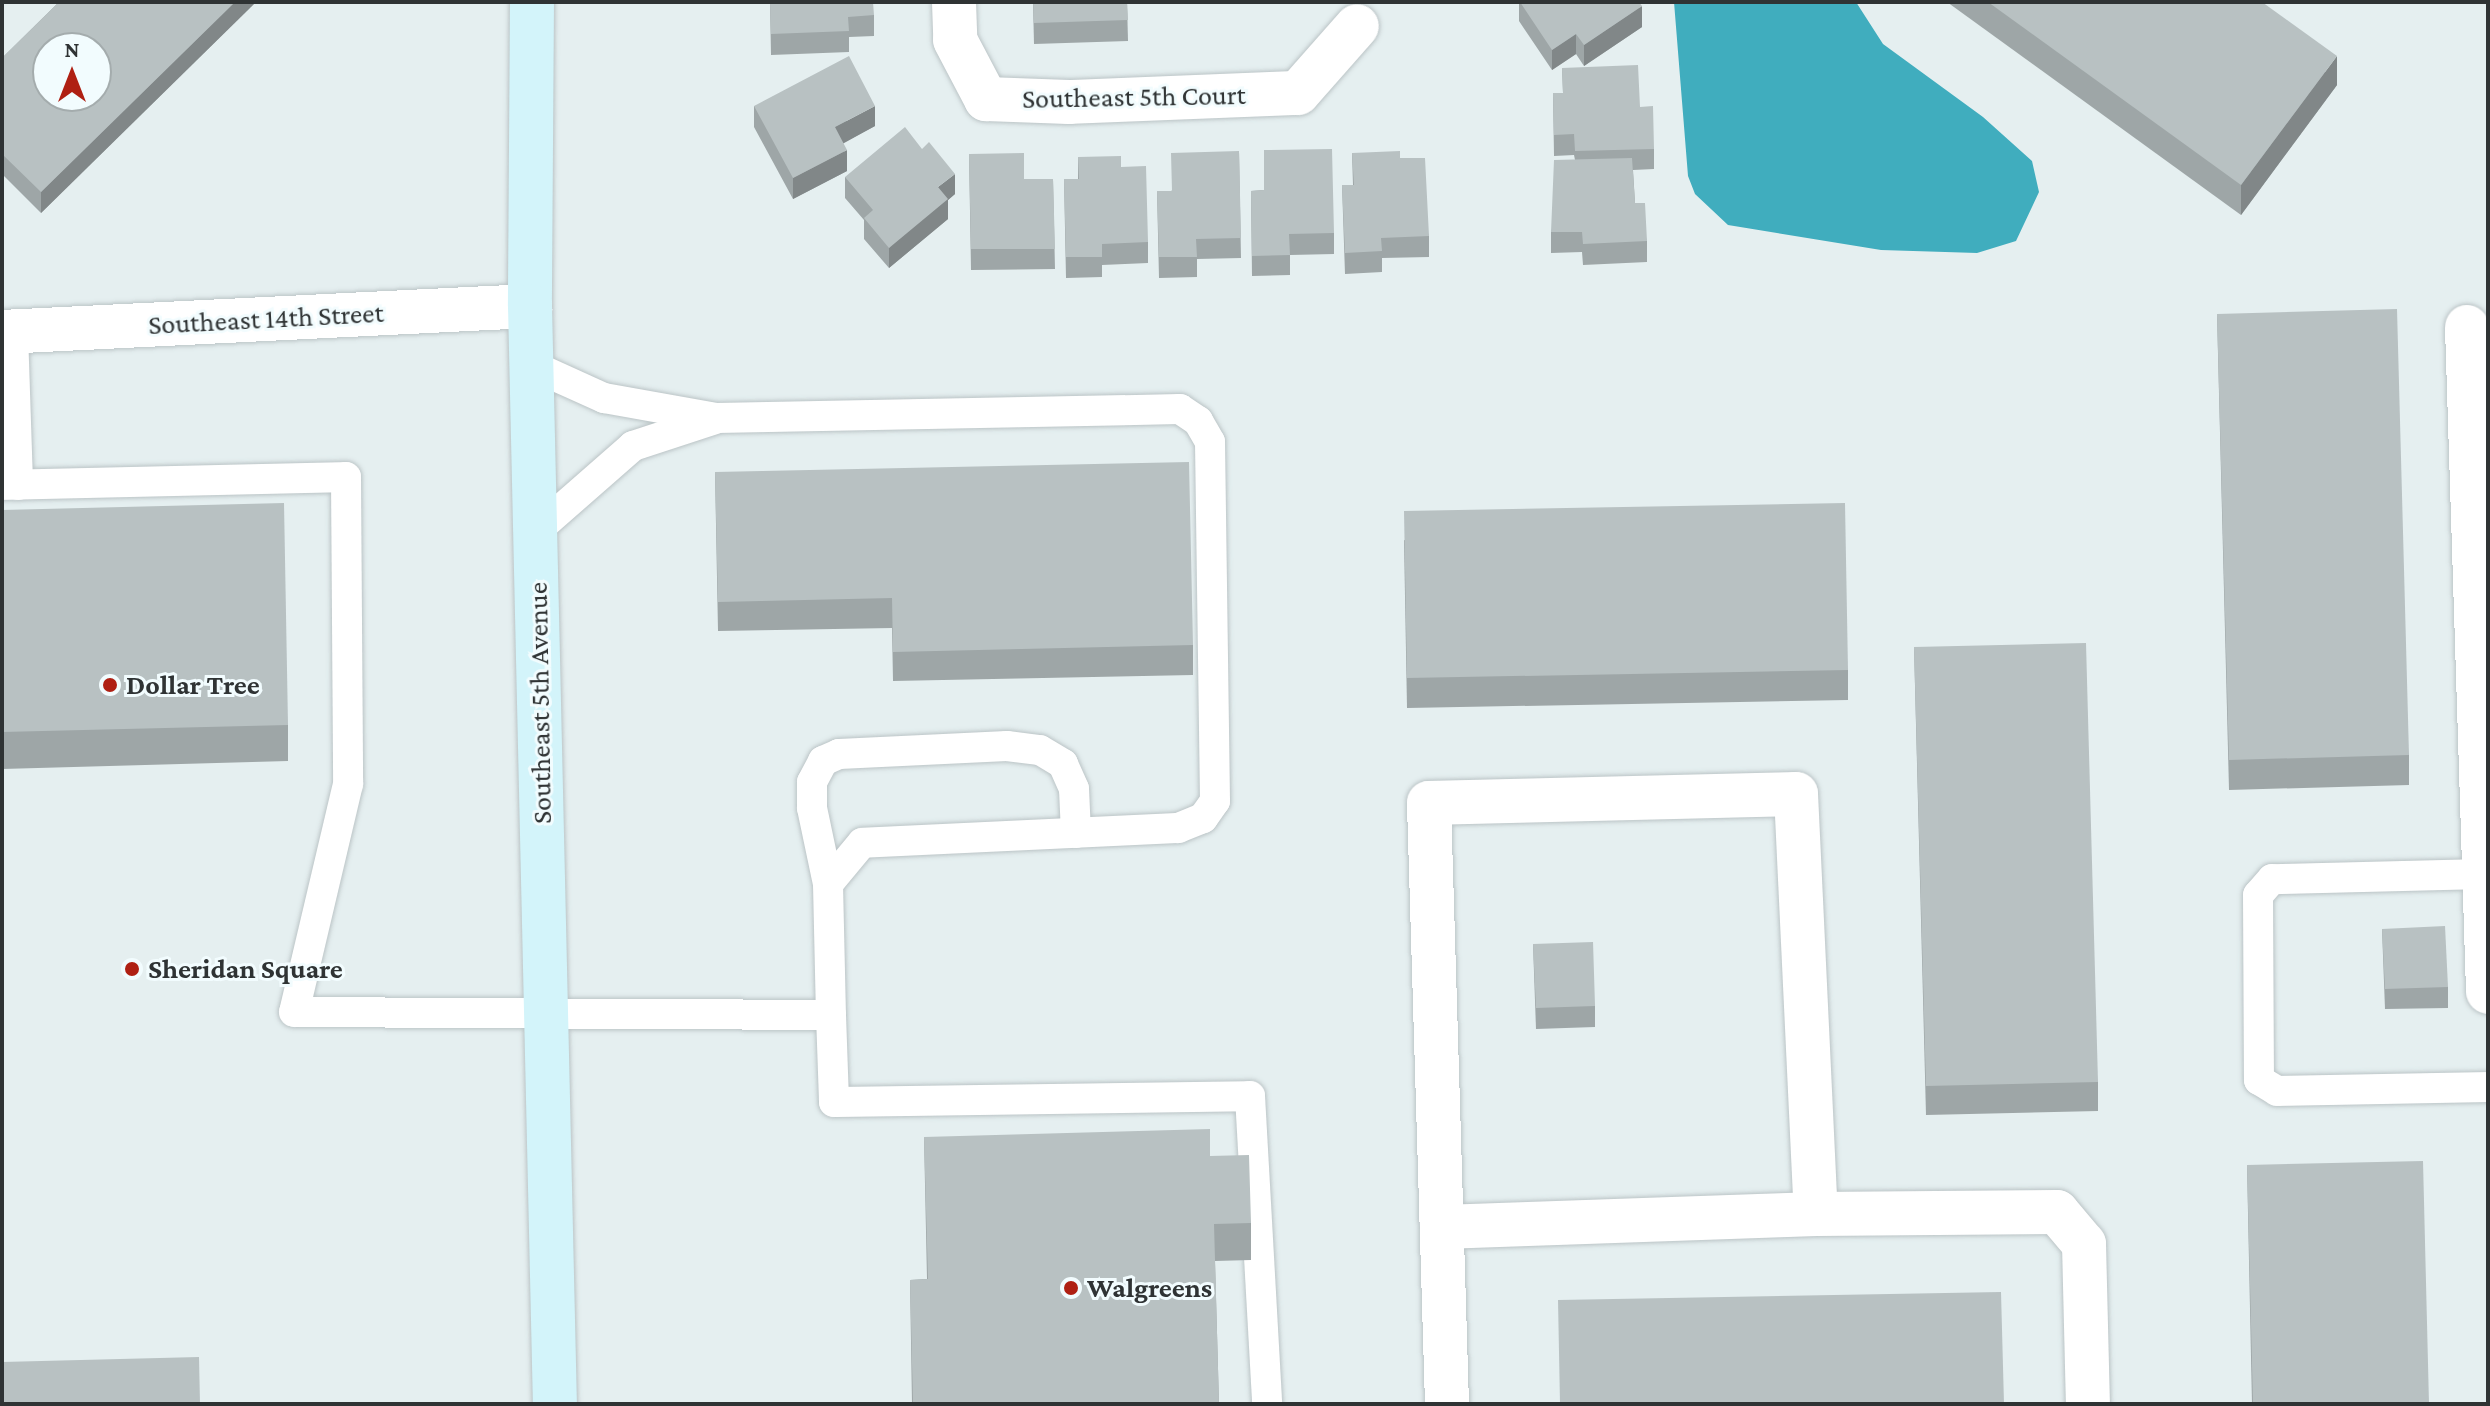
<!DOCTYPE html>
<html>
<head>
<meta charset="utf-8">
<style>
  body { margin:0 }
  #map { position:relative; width:2490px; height:1406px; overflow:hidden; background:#e5eff0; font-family:"Crimson Pro",serif }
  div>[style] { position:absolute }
  .water>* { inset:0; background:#40adbe }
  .roads { filter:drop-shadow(0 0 2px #bbc4c6) drop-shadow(0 0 2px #bbc4c6) }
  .lane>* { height:30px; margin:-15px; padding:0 15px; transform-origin:15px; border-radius:15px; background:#fff }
  .street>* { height:44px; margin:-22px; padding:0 22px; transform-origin:22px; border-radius:22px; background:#fff }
  .secondary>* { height:44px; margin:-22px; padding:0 22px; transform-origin:22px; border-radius:22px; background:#d3f4fa }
  .wall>* { inset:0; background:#9ea6a7 }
  .shaded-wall>* { inset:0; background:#818788 }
  .building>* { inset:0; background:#b8c1c2 }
  .dots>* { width:22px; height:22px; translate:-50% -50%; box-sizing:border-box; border:4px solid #f2fcfe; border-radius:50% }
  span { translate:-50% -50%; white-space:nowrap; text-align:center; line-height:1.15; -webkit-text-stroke:6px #f2fcfe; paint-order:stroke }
  .street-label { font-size:28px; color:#2f3334 }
  .poi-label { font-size:28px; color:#2f3334; font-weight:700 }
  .left { translate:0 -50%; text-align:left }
  .frame { position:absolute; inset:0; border:4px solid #2f3334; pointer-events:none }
  .north { position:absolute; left:32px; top:32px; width:80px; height:80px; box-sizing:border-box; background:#f2fcfe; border:2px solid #a4acad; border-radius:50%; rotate:0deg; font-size:22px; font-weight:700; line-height:32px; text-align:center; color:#2f3334 }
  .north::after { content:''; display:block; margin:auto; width:28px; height:36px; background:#af2013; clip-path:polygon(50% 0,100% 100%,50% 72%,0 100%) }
</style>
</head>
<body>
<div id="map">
  <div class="water">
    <i style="clip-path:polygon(1674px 2px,1856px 2px,1883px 44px,1983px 117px,2032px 161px,2039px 192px,2016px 241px,1977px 253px,1881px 250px,1728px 225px,1695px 194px,1688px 176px)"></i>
  </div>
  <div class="roads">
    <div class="lane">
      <i style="left:13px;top:332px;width:153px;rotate:88.1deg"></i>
      <i style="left:533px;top:366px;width:78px;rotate:24.3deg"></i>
      <i style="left:604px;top:398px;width:114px;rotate:10.1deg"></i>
      <i style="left:716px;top:418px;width:464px;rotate:-1.1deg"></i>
      <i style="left:1180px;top:409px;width:22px;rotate:34deg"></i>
      <i style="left:1198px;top:421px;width:24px;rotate:60deg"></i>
      <i style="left:1210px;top:442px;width:359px;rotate:89.2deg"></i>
      <i style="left:1215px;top:801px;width:21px;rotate:125deg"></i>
      <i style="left:1203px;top:818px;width:27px;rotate:158deg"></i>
      <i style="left:1178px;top:828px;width:316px;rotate:177.3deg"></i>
      <i style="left:862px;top:843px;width:53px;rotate:129.7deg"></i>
      <i style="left:828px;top:884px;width:131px;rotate:88.7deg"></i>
      <i style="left:2px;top:485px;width:344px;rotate:-1.3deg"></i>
      <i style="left:346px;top:477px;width:307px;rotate:89.6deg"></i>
      <i style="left:348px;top:784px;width:234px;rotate:103.3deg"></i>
      <i style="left:294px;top:1012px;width:537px;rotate:0.32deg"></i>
      <i style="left:831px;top:1015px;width:87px;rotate:88deg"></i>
      <i style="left:834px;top:1102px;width:416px;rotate:-0.8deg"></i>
      <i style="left:1250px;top:1096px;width:308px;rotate:86.8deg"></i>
      <i style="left:536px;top:531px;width:129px;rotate:-41.2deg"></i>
      <i style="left:633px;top:446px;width:86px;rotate:-18.2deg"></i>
      <i style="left:2484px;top:874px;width:212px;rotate:178.6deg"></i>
      <i style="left:2272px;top:879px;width:21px;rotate:131deg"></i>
      <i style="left:2258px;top:895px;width:185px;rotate:89.7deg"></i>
      <i style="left:2259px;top:1080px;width:21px;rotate:31deg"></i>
      <i style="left:2277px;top:1091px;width:211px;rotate:-1.1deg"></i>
      <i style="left:828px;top:884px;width:78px;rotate:-101.9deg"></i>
      <i style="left:812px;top:808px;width:26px;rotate:-90deg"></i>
      <i style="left:812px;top:782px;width:24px;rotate:-62deg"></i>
      <i style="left:823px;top:761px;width:17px;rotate:-24deg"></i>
      <i style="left:839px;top:754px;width:168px;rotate:-2.7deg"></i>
      <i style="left:1007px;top:746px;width:33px;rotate:7deg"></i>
      <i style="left:1040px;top:750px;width:27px;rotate:31deg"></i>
      <i style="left:1063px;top:764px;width:27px;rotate:66deg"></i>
      <i style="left:1074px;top:789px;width:44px;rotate:87.4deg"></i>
    </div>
    <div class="street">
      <i style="left:954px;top:2px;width:38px;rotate:88deg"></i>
      <i style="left:955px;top:40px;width:67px;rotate:62.3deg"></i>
      <i style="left:986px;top:99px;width:83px;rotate:2.1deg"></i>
      <i style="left:1069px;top:102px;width:229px;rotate:-2.3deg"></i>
      <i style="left:1298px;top:93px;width:89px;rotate:-48.6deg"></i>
      <i style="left:2467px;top:327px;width:665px;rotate:88.19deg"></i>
      <i style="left:2px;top:332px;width:529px;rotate:-2.82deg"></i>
      <i style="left:1442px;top:1227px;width:374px;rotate:-2deg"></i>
      <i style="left:1447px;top:1404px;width:601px;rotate:-91.72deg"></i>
      <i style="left:1429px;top:803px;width:367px;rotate:-1.4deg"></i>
      <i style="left:1796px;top:794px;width:420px;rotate:87.3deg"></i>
      <i style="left:1816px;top:1214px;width:241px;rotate:-0.5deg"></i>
      <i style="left:2057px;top:1212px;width:42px;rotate:49.8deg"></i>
      <i style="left:2084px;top:1244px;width:160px;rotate:88.6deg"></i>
    </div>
    <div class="secondary">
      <i style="left:532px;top:2px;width:304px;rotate:90.4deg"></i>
      <i style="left:530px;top:306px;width:1098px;rotate:88.7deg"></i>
    </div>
  </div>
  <div class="wall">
    <i style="clip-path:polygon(59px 2px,256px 2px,41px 213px,2px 174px,2px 58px)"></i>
    <i style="clip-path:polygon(770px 2px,874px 15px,874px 36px,849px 37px,849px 52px,771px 55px)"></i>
    <i style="clip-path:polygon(1033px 2px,1127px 2px,1128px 41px,1034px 44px)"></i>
    <i style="clip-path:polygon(1519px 2px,1639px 2px,1642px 27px,1584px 66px,1576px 54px,1552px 70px,1519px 21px)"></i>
    <i style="clip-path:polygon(1947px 2px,2262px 2px,2337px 85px,2241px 215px)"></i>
    <i style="clip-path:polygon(1562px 68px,1640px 107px,1654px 149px,1654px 169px,1633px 170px,1635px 203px,1647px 241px,1647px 262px,1583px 265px,1582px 252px,1551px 253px,1551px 232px,1575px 160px,1574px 155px,1554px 156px,1553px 93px,1563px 93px)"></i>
    <i style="clip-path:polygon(754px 106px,875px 126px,843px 143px,847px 171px,793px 199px,754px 127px)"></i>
    <i style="clip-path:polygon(1239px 151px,1241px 258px,1197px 259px,1197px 277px,1159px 278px,1157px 191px,1171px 191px)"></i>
    <i style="clip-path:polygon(1352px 153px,1400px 158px,1429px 236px,1429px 257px,1382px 258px,1382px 272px,1345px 274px,1342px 185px,1353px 185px)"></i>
    <i style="clip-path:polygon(969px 154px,1024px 179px,1053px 179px,1055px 269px,971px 270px)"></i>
    <i style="clip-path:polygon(1078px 157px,1121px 167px,1148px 242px,1148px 263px,1102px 265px,1102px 277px,1066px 278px,1064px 179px,1078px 179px)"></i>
    <i style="clip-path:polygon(845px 177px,955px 194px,948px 200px,948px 219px,889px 268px,864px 239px,864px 220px,845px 198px)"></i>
    <i style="clip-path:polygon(1264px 190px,1334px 233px,1334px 254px,1290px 255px,1290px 275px,1252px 276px,1251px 191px)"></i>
    <i style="clip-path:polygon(2217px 314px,2409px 755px,2409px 785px,2229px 790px)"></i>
    <i style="clip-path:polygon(715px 472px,1193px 645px,1193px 675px,893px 681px,892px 628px,718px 631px)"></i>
    <i style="clip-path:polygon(2px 510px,288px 725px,288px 761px,2px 769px)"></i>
    <i style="clip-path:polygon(1404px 540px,1848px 670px,1848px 700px,1407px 708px)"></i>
    <i style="clip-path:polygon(1914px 647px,2098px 1082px,2098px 1111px,1926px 1115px)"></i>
    <i style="clip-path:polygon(2382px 929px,2448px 987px,2448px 1008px,2385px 1009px)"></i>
    <i style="clip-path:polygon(1533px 944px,1595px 1006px,1595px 1027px,1536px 1029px)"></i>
    <i style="clip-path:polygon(924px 1137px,1210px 1156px,1251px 1223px,1251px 1260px,1215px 1261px,1219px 1404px,912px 1404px,910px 1280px,927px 1279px)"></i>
    <i style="clip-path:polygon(2247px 1165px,2429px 1404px,2252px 1404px)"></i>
  </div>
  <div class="shaded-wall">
    <i style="clip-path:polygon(235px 2px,256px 2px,41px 213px,41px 192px)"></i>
    <i style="clip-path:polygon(1642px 6px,1642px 27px,1584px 66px,1584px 45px)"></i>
    <i style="clip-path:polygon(1576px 34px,1576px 54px,1552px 70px,1552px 50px)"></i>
    <i style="clip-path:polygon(2337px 56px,2337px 85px,2241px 215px,2241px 185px)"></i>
    <i style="clip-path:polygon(875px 106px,875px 126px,835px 148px,835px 127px)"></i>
    <i style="clip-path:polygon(847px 150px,847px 171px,793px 199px,793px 178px)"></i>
    <i style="clip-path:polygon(955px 174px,955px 194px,948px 200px,948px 219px,889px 268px,889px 248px,938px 187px)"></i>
  </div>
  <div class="building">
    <i style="clip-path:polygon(evenodd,59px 2px,235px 2px,41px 192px,2px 154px,2px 58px,59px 2px,48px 48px,96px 48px,96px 96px,48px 96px,48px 48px)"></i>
    <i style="clip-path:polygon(770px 2px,873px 2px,874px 15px,848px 17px,849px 31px,771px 34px)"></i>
    <i style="clip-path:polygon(1033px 2px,1127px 2px,1128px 20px,1034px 23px)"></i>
    <i style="clip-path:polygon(1520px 2px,1639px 2px,1642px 6px,1584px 45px,1576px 34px,1552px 50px)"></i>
    <i style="clip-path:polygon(1988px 2px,2262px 2px,2337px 56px,2241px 185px)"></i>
    <i style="clip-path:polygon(849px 56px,875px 106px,835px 127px,847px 150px,793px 178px,754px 106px)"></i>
    <i style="clip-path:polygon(1638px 65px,1640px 107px,1653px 106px,1654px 149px,1575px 151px,1574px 134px,1554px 135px,1553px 93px,1563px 93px,1562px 68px)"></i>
    <i style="clip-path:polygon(905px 127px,922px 149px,929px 142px,955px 174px,938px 187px,948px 199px,889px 248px,864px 218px,873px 210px,845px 177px)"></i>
    <i style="clip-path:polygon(1332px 149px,1334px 233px,1289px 234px,1290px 255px,1252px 256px,1251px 191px,1264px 190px,1264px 150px)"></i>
    <i style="clip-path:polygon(1239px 151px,1241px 238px,1196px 239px,1197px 257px,1159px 257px,1157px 191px,1172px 191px,1171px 153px)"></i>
    <i style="clip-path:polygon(1400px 151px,1400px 158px,1425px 158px,1429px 236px,1381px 238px,1382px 251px,1345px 253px,1342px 185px,1354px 185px,1352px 153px)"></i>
    <i style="clip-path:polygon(1024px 153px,1024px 179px,1053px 179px,1055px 249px,971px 249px,969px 154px)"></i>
    <i style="clip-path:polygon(1121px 156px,1121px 167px,1146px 166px,1148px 242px,1102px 244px,1102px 257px,1066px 257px,1064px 179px,1079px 179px,1078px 157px)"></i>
    <i style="clip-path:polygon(1632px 158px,1635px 203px,1645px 203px,1647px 241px,1583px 244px,1582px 232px,1551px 232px,1554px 160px)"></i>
    <i style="clip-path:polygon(2397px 309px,2409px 755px,2229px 760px,2217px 314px)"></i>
    <i style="clip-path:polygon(1189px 462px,1193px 645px,893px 652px,892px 598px,718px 602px,715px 472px)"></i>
    <i style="clip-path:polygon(284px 503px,288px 725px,2px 732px,2px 510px)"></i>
    <i style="clip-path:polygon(1845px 503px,1848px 670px,1407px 678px,1404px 511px)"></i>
    <i style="clip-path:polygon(2086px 643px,2098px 1082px,1926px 1086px,1914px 647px)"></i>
    <i style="clip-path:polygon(2445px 926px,2448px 987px,2385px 989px,2382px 929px)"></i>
    <i style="clip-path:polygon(1593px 942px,1595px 1006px,1536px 1008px,1533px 944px)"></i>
    <i style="clip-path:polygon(1210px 1129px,1210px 1156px,1249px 1155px,1251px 1223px,1214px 1224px,1219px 1404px,913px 1404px,910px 1280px,928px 1279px,924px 1137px)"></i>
    <i style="clip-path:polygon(2423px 1161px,2429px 1404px,2253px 1404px,2247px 1165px)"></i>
    <i style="clip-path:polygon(2001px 1292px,2004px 1404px,1560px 1404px,1558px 1300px)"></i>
    <i style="clip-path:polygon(199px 1357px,200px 1404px,2px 1404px,2px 1362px)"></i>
  </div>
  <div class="dots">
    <i style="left:110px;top:685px;background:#af2013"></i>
    <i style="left:132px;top:969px;background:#af2013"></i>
    <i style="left:1071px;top:1288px;background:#af2013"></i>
  </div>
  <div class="street-label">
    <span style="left:1134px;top:97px;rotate:-1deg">Southeast 5th Court</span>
    <span style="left:266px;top:319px;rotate:-3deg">Southeast 14th Street</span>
    <span style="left:540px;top:703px;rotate:-91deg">Southeast 5th Avenue</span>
  </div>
  <div class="poi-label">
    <span class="left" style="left:126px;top:685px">Dollar Tree</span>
    <span class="left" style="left:148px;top:969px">Sheridan Square</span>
    <span class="left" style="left:1087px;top:1288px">Walgreens</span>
  </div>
  <div class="frame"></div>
  <div class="north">N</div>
</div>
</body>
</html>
